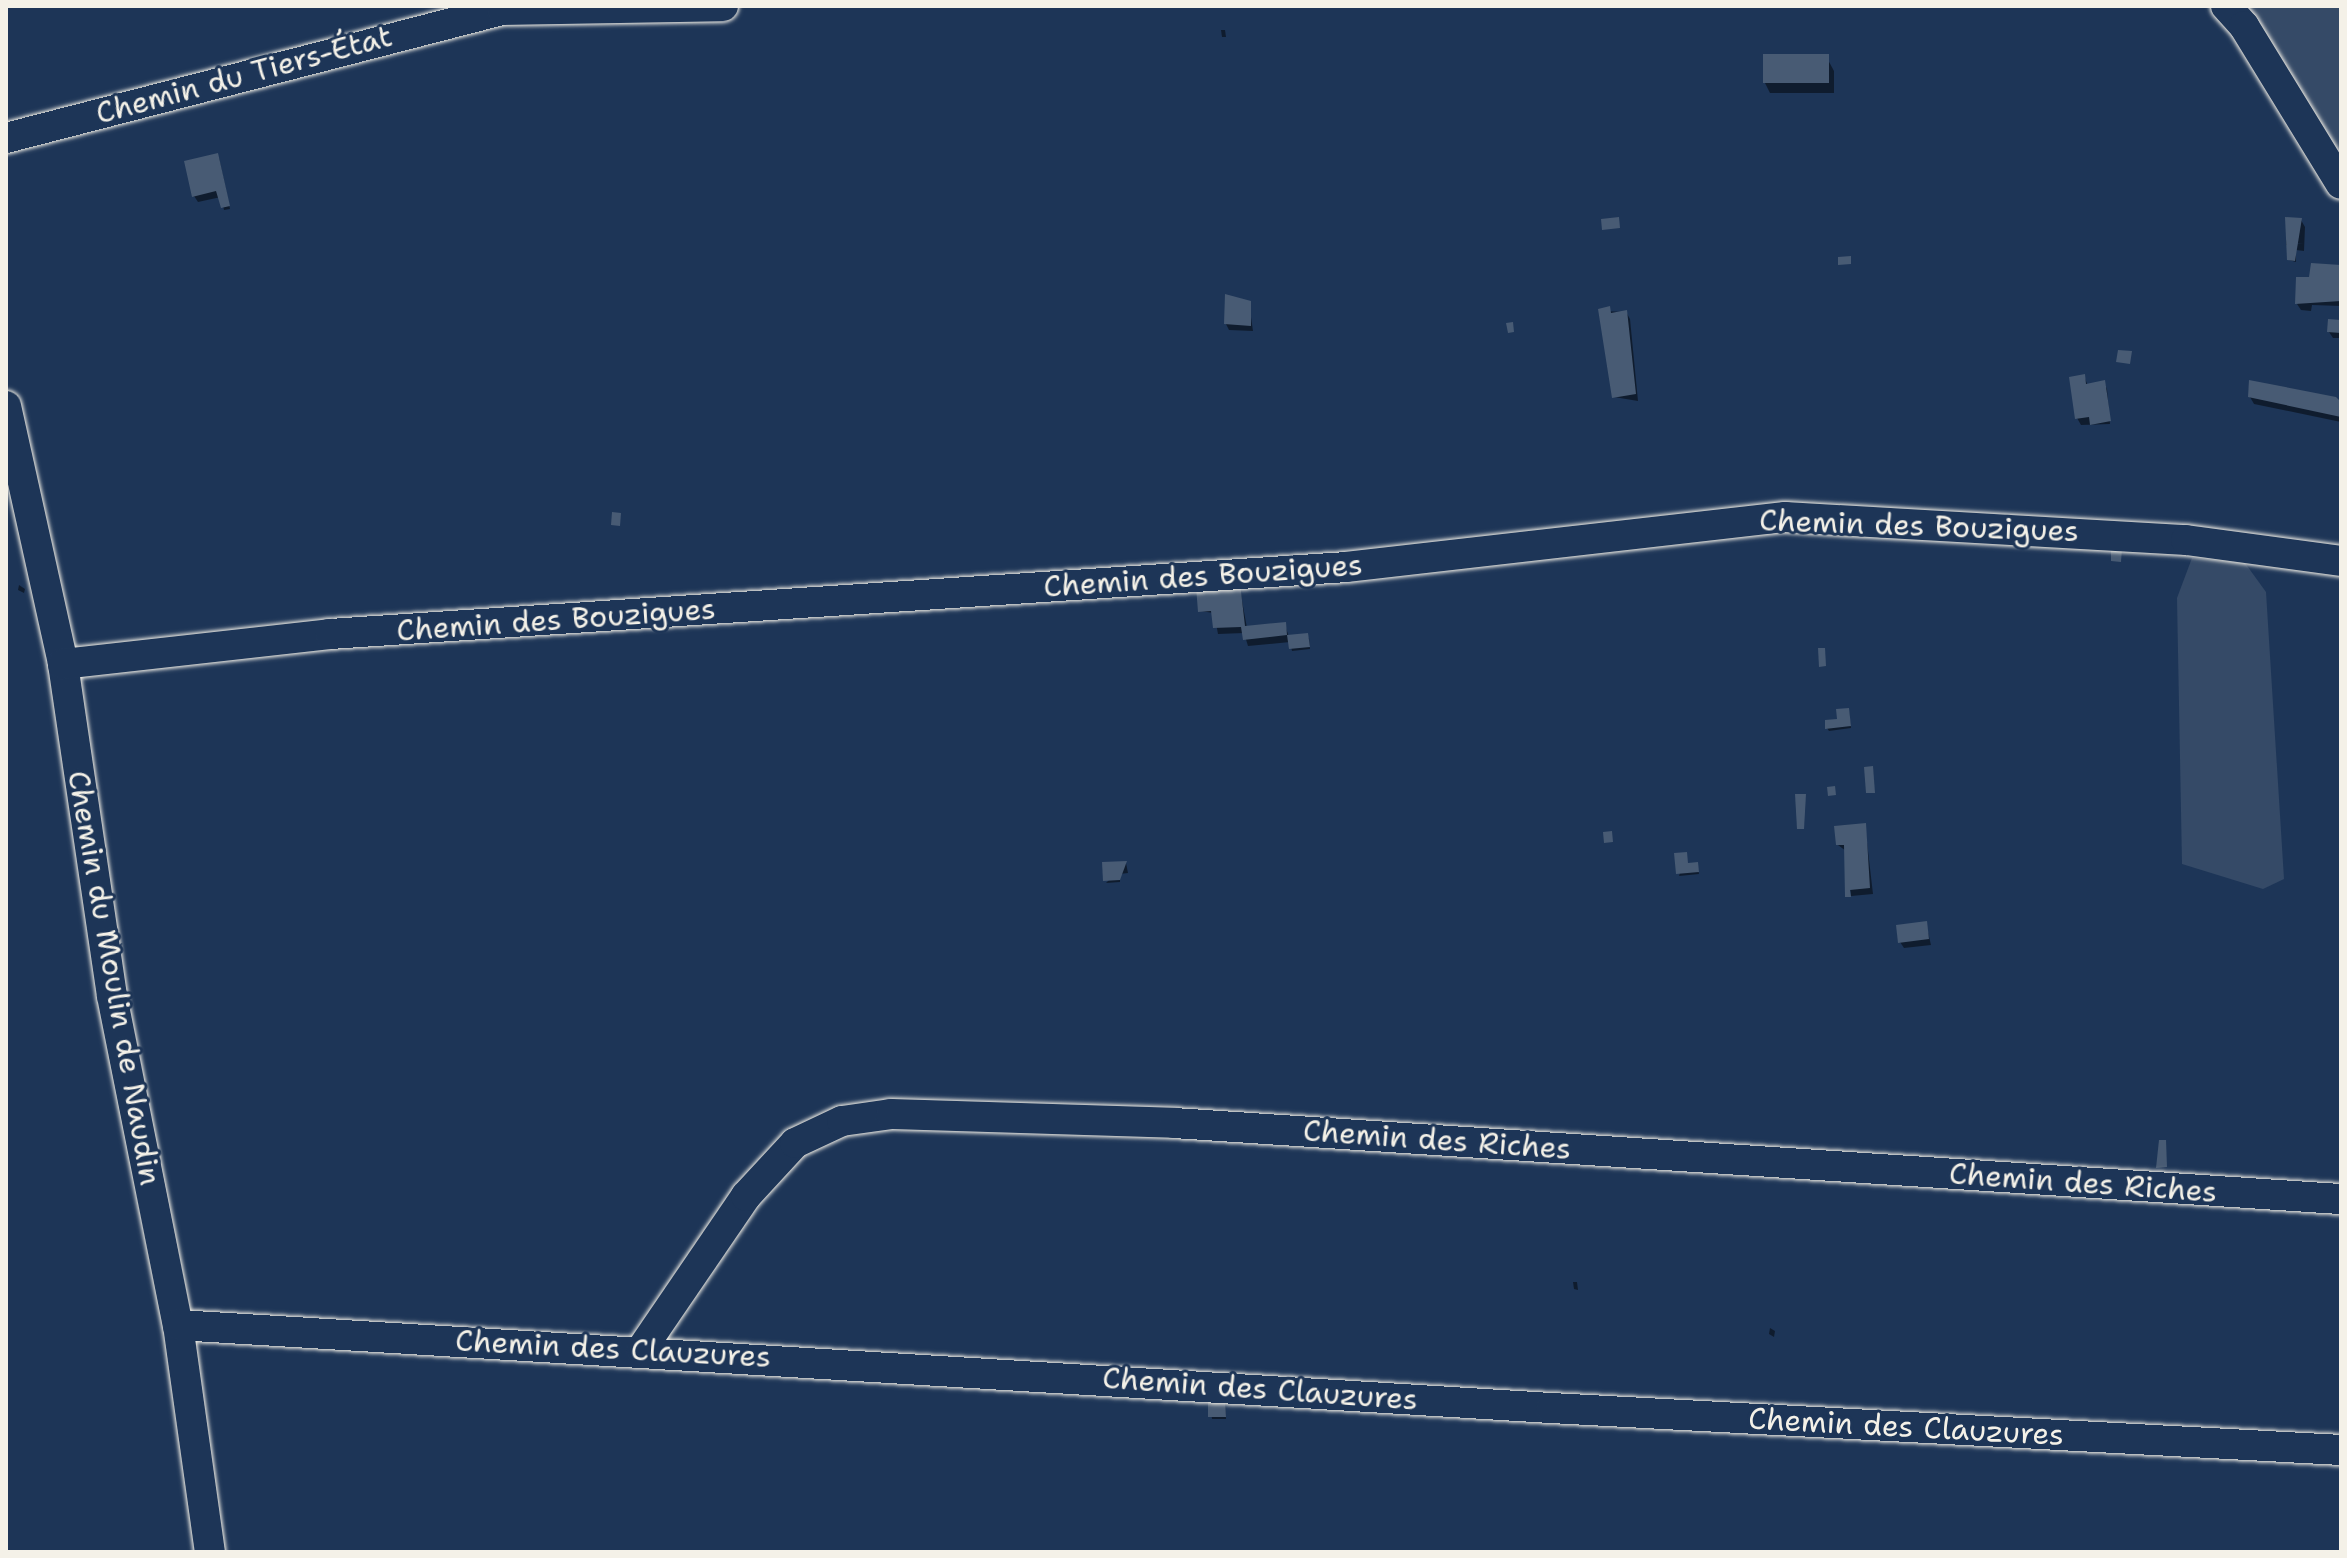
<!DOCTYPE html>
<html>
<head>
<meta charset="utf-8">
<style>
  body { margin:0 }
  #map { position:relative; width:2347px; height:1558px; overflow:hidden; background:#1d3557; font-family:"Shantell Sans",sans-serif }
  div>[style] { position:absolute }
  .green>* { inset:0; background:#354a67 }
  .shadow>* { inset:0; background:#0007 }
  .building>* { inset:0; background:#485b74 }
  .roads { filter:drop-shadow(0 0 2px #f4f1e8) drop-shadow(0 0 2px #f4f1e8) }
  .minor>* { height:30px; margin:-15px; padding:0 15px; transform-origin:15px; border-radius:15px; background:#1d3557 }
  span { translate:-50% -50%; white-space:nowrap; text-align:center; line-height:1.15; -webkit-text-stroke:6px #1d3557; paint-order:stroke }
  .street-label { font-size:30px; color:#f4f1e8 }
  .frame { position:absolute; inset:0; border:8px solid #f4f1e8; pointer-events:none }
</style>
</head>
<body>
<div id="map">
  <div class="green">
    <i style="clip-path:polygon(2242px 6px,2341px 6px,2341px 163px)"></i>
    <i style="clip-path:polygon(2192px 558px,2245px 563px,2266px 592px,2284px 879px,2263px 889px,2182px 864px,2177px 598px)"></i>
  </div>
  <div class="shadow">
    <i style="clip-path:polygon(1221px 30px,1225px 30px,1226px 37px,1222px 37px)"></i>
    <i style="clip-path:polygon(1828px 60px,1834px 71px,1834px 93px,1770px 93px,1765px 83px)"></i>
    <i style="clip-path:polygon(219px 158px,230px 209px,224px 210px,221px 197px,198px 202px,194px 196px)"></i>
    <i style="clip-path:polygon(2286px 219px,2301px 220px,2305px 227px,2304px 251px,2296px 250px,2296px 262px,2289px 260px,2287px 246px,2303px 243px,2286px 245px)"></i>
    <i style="clip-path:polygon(2341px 267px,2341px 306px,2312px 305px,2311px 311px,2301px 310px,2297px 304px)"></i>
    <i style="clip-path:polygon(1249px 303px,1253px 331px,1229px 330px,1226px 324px)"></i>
    <i style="clip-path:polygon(1601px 311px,1626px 312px,1630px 319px,1638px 401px,1614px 397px)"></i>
    <i style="clip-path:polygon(2341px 322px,2341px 338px,2333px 338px,2329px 332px)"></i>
    <i style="clip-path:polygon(2084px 376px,2088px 386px,2104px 383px,2107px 389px,2110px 424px,2081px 425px,2077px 418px)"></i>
    <i style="clip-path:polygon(2250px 397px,2335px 399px,2341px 401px,2341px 422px,2254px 404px)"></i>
    <i style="clip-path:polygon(19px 585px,25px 589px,24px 593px,18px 590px)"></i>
    <i style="clip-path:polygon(1241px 595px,1247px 628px,1285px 625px,1289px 637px,1309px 638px,1310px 649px,1292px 651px,1290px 642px,1248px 646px,1244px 633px,1218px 634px,1214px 613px,1200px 611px)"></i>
    <i style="clip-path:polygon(1849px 712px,1851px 728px,1829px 731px,1827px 728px)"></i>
    <i style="clip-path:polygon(1865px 825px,1873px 894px,1851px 896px,1846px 851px,1838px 845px)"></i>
    <i style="clip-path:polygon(1686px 854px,1688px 865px,1697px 864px,1699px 874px,1679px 876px)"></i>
    <i style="clip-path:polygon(1126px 863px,1128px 873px,1120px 874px,1120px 882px,1106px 883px)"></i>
    <i style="clip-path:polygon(1926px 924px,1931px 945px,1904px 948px,1900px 942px)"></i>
    <i style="clip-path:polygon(1573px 1282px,1577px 1282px,1578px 1290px,1574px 1289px)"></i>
    <i style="clip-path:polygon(1770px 1328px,1775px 1331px,1774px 1337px,1769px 1334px)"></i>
    <i style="clip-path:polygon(1210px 1401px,1225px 1403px,1226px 1419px,1212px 1419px)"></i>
  </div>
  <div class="building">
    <i style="clip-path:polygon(1763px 54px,1829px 54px,1829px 83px,1763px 83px)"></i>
    <i style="clip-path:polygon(218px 153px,230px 206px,221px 208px,216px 191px,192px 197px,184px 161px)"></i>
    <i style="clip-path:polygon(1619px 217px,1620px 228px,1602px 230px,1601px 219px)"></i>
    <i style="clip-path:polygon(2285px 217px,2302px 218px,2295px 261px,2287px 260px)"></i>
    <i style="clip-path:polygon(1851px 256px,1851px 264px,1838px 265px,1838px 257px)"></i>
    <i style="clip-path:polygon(2311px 263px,2341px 265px,2341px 301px,2295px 304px,2296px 277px,2309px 277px)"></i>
    <i style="clip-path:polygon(1225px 294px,1251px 301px,1251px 326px,1224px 324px)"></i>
    <i style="clip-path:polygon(1610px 306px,1611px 313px,1627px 310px,1636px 394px,1612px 398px,1598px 309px)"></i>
    <i style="clip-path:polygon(2328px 319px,2341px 320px,2341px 333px,2327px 332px)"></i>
    <i style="clip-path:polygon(1513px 322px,1514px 332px,1508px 333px,1506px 323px)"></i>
    <i style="clip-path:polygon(2118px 350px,2132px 351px,2130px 364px,2116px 362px)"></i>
    <i style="clip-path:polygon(2085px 374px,2086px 384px,2105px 380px,2111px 421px,2090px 425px,2089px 417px,2075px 419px,2069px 377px)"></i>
    <i style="clip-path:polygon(2249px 380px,2336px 397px,2341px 402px,2341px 417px,2248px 397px)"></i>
    <i style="clip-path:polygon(612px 512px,621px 513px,620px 526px,611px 525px)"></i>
    <i style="clip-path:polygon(2111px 548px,2122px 548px,2121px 562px,2111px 561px)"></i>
    <i style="clip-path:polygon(1240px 583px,1245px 626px,1286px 622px,1287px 635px,1243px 640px,1241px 627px,1213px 628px,1211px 611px,1198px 612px,1196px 586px)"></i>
    <i style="clip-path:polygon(1308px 633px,1310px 647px,1289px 649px,1287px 635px)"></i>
    <i style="clip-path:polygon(1818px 648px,1825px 648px,1826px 666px,1819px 667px)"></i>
    <i style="clip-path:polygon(1849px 708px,1851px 726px,1825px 729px,1825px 720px,1837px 719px,1836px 709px)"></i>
    <i style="clip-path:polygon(1873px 766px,1875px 793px,1866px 793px,1864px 767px)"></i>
    <i style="clip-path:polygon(1835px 786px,1836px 795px,1828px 796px,1827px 787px)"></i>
    <i style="clip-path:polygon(1795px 794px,1806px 794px,1804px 829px,1797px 829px)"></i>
    <i style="clip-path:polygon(1866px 823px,1870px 888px,1850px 890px,1851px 897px,1845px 897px,1844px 845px,1836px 845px,1834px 826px)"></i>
    <i style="clip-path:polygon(1612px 831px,1613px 842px,1604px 843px,1603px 832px)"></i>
    <i style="clip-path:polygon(1687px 852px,1688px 863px,1698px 862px,1699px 872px,1676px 874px,1674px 853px)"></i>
    <i style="clip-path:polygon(1127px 861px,1120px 880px,1103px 881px,1102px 862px)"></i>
    <i style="clip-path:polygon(1927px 921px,1929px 939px,1898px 943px,1896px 925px)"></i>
    <i style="clip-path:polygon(2159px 1140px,2166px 1140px,2167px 1167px,2156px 1168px)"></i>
    <i style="clip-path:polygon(1225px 1399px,1226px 1417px,1208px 1417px,1208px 1400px)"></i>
  </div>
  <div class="roads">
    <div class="minor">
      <i style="left:2226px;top:6px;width:27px;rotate:48deg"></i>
      <i style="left:2244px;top:26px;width:185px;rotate:58.5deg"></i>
      <i style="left:6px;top:138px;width:512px;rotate:-14.47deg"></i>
      <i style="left:502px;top:10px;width:221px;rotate:-1deg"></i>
      <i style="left:6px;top:406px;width:264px;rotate:77.5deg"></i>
      <i style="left:63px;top:664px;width:336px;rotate:81.6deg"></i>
      <i style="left:112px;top:996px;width:336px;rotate:78.7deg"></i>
      <i style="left:178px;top:1325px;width:229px;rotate:82deg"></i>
      <i style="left:63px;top:664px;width:269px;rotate:-6.4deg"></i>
      <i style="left:330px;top:634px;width:1018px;rotate:-3.77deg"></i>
      <i style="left:1346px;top:567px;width:442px;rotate:-6.5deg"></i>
      <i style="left:1785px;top:517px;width:402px;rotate:3.3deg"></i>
      <i style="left:2186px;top:540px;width:156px;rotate:7.7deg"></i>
      <i style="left:178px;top:1325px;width:1376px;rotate:3.46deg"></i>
      <i style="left:1551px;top:1408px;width:791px;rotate:3.04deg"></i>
      <i style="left:641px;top:1350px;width:186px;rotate:-55.7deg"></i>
      <i style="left:746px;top:1196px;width:72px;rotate:-47.2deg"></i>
      <i style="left:795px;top:1143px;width:52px;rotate:-25.1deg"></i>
      <i style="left:842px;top:1121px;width:49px;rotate:-8.1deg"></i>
      <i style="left:891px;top:1114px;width:283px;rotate:1.8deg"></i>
      <i style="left:1174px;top:1123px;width:1169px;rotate:3.73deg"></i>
    </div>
  </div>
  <div class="street-label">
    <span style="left:244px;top:75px;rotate:-15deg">Chemin du Tiers-État</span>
    <span style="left:1919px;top:526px;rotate:2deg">Chemin des Bouzigues</span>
    <span style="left:1203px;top:576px;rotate:-4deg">Chemin des Bouzigues</span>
    <span style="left:556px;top:620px;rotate:-4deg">Chemin des Bouzigues</span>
    <span style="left:114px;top:978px;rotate:80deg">Chemin du Moulin de Naudin</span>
    <span style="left:1437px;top:1140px;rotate:4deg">Chemin des Riches</span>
    <span style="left:2083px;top:1183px;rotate:4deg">Chemin des Riches</span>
    <span style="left:613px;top:1349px;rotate:3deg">Chemin des Clauzures</span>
    <span style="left:1260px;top:1389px;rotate:4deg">Chemin des Clauzures</span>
    <span style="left:1906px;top:1427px;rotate:3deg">Chemin des Clauzures</span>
  </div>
  <div class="frame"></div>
</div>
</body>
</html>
